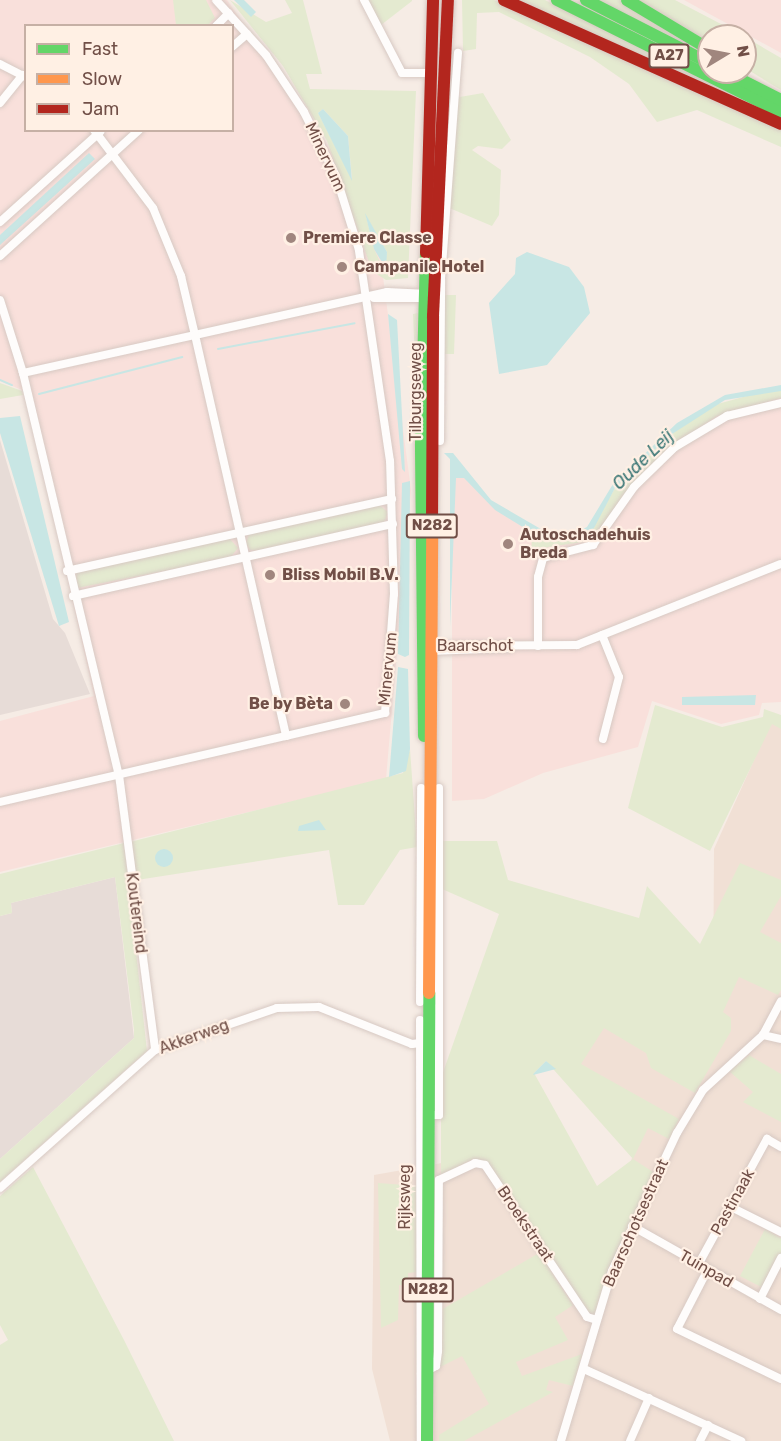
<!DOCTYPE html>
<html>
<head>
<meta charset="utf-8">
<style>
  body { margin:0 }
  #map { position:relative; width:781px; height:1441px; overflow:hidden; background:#f6ece5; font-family:Rubik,sans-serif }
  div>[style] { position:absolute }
  .residential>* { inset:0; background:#f1e0d5 }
  .commercial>* { inset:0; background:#f9e0db }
  .industrial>* { inset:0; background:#e7dcd7 }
  .green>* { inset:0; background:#e4ead0 }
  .water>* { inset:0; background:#c8e6e4 }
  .round { border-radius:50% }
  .stream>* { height:2px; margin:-1px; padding:0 1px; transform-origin:1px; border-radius:1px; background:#c8e6e4 }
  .roads { filter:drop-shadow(0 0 2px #d7c9c3) drop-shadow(0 0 2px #d7c9c3) }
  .street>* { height:8px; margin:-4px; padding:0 4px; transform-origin:4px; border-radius:4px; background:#fefcfb }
  .fast>* { height:12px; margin:-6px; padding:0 6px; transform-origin:6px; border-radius:6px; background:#63d668 }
  .slow>* { height:12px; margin:-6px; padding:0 6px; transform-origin:6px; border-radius:6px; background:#ff974d }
  .jam>* { height:12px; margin:-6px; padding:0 6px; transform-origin:6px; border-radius:6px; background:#b3261e }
  .dots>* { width:16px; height:16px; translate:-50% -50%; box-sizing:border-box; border:3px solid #fff0e4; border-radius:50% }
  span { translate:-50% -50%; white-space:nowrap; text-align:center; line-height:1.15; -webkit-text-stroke:4.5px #fff0e4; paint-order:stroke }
  .shield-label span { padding:2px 4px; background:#fff0e4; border:2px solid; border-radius:4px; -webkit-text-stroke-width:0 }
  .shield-label { font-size:15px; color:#714f47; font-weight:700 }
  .street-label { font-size:16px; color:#714f47 }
  .poi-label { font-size:16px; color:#714f47; font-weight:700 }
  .left { translate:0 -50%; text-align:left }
  .right { translate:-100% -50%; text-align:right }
  .water-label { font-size:18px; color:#3c7776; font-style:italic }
  .legend { position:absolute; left:24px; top:24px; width:210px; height:108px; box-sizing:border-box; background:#fff0e4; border:2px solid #c6b0a5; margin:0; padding:8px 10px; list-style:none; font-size:18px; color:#714f47 }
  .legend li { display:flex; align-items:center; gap:12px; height:30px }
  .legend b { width:30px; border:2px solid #c6b0a5 }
  .north { position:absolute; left:697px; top:24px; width:60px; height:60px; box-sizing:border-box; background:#fff0e4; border:2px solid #c6b0a5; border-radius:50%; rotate:80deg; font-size:16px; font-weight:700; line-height:24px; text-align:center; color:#714f47 }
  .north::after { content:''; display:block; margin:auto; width:21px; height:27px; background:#a0867e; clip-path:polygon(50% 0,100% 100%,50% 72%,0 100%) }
</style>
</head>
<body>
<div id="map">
  <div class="residential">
    <i style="clip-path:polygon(773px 718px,781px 724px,781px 1441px,390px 1441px,372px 1369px,374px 1175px,487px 1155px,583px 1301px,647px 1114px,573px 1071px,602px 1025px,713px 1002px,714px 849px)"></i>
  </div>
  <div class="commercial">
    <i style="clip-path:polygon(evenodd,0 0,227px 0,329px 148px,380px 254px,411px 490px,386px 779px,0 872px,0 721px,94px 696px,25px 391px,0 381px,0 0,26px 26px,232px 26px,232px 130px,26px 130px,26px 26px)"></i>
    <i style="clip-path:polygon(684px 0,781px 0,781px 53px)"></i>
    <i style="clip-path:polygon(781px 391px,781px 702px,762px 703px,759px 715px,721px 724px,652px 701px,638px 747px,543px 773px,484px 799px,452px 801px,452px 472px,461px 472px,480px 494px,558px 541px,580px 538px,609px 498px,714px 405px)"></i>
  </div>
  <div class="industrial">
    <i style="clip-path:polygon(0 440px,53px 619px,65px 633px,90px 694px,0 715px)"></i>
    <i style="clip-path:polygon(115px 877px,134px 1038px,0 1159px,0 916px,12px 913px,11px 903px)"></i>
  </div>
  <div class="green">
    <i style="clip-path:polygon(173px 0,206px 0,215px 18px,208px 25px,176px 25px)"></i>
    <i style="clip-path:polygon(evenodd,230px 0,266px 22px,292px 13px,285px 0,303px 0,322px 74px,306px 74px,310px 89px,416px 91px,408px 278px,386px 280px,372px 271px,327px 141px,283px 66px,230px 0,323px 109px,348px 136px,352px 179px,318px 113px,323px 109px,230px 0,366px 216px,387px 252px,383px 268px,374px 249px,366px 216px)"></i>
    <i style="clip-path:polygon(367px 0,412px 0,412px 1px,381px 25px)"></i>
    <i style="clip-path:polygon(462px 0,494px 0,781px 127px,781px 147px,697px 110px,657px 122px,629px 84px,590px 57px,499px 12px,477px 13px,476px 49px,463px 51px)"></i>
    <i style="clip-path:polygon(516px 0,545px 0,741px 100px)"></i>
    <i style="clip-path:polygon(597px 0,620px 0,709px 58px)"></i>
    <i style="clip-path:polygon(633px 0,675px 0,744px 36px,709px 36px,709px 46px)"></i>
    <i style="clip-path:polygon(745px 37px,781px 58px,781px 90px,745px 68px)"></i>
    <i style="clip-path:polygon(483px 93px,511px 140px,502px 149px,478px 146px,472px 150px,501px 170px,499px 215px,492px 226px,447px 207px,454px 98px)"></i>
    <i style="clip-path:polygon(444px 295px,456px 295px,454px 354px,443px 354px)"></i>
    <i style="clip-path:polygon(419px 313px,418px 430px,413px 314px)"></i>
    <i style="clip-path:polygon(0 383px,22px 391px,23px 395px,0 399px)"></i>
    <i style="clip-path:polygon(765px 391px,781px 391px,781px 398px,717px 416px,665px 451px,636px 480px,591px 541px,548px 547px,531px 558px,532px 533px,558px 541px,589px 534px,615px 488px,669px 436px,714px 405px)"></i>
    <i style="clip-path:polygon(379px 505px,388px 512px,384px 523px,261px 551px,250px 550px,246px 543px,249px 534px)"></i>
    <i style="clip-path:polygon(229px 538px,238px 548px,230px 558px,77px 588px,76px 572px)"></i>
    <i style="clip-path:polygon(655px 705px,722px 727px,763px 717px,764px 709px,781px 715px,781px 729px,772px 724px,710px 851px,628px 808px)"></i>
    <i style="clip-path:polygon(410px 749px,417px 847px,400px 850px,364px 905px,338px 905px,329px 850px,137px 880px,130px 842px,403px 773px)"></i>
    <i style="clip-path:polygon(evenodd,442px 841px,497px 841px,508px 880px,639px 918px,647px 886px,700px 944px,740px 863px,781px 880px,781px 896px,760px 932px,781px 943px,781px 990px,778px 995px,739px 977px,723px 1012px,731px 1018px,731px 1031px,695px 1093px,651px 1068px,646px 1053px,604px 1028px,581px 1064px,679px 1119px,669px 1139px,648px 1128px,633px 1159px,653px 1172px,609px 1269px,596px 1317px,587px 1315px,486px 1163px,471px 1160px,441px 1176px,441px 1078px,499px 914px,442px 889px,442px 841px,546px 1061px,633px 1159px,597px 1186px,534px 1073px,546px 1061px)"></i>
    <i style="clip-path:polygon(124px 843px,147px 1051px,0 1182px,0 1159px,134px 1038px,134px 1030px,115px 877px,11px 903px,12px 913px,0 916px,0 874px)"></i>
    <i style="clip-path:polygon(749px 1055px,781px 1074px,781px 1122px,743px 1102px,753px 1092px,729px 1071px)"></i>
    <i style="clip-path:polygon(33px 1167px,124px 1340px,174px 1441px,0 1441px,0 1345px,8px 1340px,0 1325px,0 1196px)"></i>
    <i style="clip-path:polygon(378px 1183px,418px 1186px,418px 1272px,408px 1273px,408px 1285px,399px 1285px,398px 1320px,381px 1328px)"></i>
    <i style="clip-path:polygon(765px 1229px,781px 1238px,781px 1254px,763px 1288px,740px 1276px)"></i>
    <i style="clip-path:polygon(539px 1253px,573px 1305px,555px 1317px,568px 1340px,516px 1362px,522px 1376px,582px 1354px,573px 1386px,549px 1380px,546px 1390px,553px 1392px,464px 1441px,439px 1441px,439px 1435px,489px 1404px,462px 1356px,440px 1367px,441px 1310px)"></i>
  </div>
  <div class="water">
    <i style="clip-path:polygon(234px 0,244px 0,256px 12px,251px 17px)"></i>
    <i style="clip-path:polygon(323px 109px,348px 136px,352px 181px,318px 113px)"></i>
    <i style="clip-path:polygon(89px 153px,95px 159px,0 245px,0 235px)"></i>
    <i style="clip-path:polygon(365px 213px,387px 252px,386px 269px,374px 249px)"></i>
    <i style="clip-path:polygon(527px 252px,569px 267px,584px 287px,590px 313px,547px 365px,499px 374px,489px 303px,515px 274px,516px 258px)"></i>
    <i style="clip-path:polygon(388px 314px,397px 320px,405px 472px,402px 469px)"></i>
    <i style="clip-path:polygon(781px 385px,781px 391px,725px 400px,669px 436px,615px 488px,594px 528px,580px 538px,539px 537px,495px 510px,464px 478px,456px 478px,450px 627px,450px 459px,444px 453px,453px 453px,491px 500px,546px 532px,571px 535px,587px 527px,613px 484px,677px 423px,725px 395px)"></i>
    <i style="clip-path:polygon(20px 416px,69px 622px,59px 626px,0 433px,0 418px)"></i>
    <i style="clip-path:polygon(410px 481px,409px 655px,405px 657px,398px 654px,402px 483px)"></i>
    <i style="clip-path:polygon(398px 667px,408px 669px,410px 749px,406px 771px,389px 777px)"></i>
    <i style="clip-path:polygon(756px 695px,755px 705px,682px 705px,682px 697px)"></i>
    <i style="clip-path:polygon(319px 820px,326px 830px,298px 831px,299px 826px)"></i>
    <i class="round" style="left:155px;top:849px;width:18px;height:18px"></i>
    <i style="clip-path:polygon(546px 1061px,556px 1069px,533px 1075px,534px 1073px)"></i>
  </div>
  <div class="stream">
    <i style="left:218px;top:349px;width:139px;rotate:-10.7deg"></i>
    <i style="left:0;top:380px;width:13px;rotate:23deg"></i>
    <i style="left:39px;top:394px;width:148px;rotate:-14.5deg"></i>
  </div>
  <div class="roads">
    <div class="street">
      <i style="left:364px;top:0;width:82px;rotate:62.5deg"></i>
      <i style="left:402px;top:73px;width:31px"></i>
      <i style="left:216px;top:26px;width:18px;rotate:-45deg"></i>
      <i style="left:232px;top:47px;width:20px;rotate:-41deg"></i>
      <i style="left:0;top:64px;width:28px;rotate:27deg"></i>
      <i style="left:0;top:103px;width:36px;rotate:-51deg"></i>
      <i style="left:94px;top:130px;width:98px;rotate:52.9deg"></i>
      <i style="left:153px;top:208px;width:74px;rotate:67.6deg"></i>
      <i style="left:181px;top:276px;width:61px;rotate:76.7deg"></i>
      <i style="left:195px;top:335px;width:197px;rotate:-12.6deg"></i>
      <i style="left:387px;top:292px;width:41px;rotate:2.8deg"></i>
      <i style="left:0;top:222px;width:135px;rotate:-42deg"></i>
      <i style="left:0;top:256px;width:188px;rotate:-42.2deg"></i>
      <i style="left:374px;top:298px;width:54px"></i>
      <i style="left:0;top:300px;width:77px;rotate:72.5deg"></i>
      <i style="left:23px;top:373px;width:413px;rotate:76.6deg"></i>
      <i style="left:119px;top:775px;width:277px;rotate:82.5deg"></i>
      <i style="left:23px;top:373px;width:176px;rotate:-12.5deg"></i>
      <i style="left:195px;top:335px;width:411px;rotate:77.2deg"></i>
      <i style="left:286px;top:736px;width:102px;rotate:-13.1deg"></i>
      <i style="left:385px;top:713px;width:119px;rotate:-85.7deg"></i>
      <i style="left:394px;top:594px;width:133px;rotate:-91.7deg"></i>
      <i style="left:390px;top:461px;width:213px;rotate:-98.4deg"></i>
      <i style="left:359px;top:250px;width:77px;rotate:-107.3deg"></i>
      <i style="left:336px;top:176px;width:72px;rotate:-116.6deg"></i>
      <i style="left:304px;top:112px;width:69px;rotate:-123.7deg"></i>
      <i style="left:266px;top:55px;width:74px;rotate:-132.3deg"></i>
      <i style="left:440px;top:441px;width:162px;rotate:-89.6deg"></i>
      <i style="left:441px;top:279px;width:227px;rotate:-85.7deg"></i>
      <i style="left:67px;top:571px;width:333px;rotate:-12.5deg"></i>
      <i style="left:73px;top:596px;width:328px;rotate:-12.7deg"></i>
      <i style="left:602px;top:635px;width:45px;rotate:68deg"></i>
      <i style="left:619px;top:677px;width:64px;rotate:104.5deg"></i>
      <i style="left:429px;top:646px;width:148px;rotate:-0.4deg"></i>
      <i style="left:577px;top:645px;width:219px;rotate:-21.7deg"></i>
      <i style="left:538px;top:646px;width:69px;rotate:-90deg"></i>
      <i style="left:538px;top:577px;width:20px;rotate:-75deg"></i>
      <i style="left:543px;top:558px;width:52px;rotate:-14.6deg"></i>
      <i style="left:593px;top:545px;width:71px;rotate:-54.7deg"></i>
      <i style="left:634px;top:487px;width:57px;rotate:-44.3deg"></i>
      <i style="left:675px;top:447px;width:61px;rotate:-30.8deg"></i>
      <i style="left:727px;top:416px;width:56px;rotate:-13.5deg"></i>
      <i style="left:428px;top:651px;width:83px;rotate:-2.1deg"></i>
      <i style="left:0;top:802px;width:294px;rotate:-13deg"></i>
      <i style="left:420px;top:1002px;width:214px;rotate:-89.7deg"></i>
      <i style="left:420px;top:1020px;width:421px;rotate:89.9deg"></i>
      <i style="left:763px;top:1035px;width:18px;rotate:13deg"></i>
      <i style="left:426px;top:1115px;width:13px"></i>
      <i style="left:439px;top:1115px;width:327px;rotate:-90deg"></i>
      <i style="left:0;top:1188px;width:208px;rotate:-41.7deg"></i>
      <i style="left:155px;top:1050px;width:129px;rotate:-19deg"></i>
      <i style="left:277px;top:1008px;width:42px;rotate:-1.4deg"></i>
      <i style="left:319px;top:1007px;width:100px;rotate:21.7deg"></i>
      <i style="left:412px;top:1044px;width:17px;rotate:-7deg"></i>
      <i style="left:731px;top:1207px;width:56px;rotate:26.6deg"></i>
      <i style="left:632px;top:1226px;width:171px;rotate:29.4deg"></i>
      <i style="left:698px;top:1265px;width:144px;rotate:-61.3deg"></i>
      <i style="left:767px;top:1139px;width:16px;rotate:30deg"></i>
      <i style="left:707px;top:1271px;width:65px;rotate:117.3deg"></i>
      <i style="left:677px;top:1329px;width:115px;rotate:25.7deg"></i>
      <i style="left:760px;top:1299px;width:46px;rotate:-62.9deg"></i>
      <i style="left:584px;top:1369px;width:173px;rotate:24.6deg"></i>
      <i style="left:421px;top:1374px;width:17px;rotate:-28deg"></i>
      <i style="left:436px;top:1366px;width:15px;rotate:-82deg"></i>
      <i style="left:438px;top:1351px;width:171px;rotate:-89.7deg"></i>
      <i style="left:439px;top:1180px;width:40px;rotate:-25deg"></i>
      <i style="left:475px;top:1163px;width:10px;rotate:11deg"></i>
      <i style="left:485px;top:1165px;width:183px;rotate:56.1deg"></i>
      <i style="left:587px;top:1317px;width:10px;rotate:17deg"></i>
      <i style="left:561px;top:1441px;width:177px;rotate:-73.3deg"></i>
      <i style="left:612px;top:1271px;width:153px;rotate:-64.8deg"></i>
      <i style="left:677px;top:1133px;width:50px;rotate:-58.8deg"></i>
      <i style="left:703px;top:1090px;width:81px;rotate:-42.5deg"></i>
      <i style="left:763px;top:1035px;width:38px;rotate:-62deg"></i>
      <i style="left:630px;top:1441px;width:47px;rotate:-66.2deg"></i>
      <i style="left:700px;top:1441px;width:18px;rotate:-63deg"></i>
    </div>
    <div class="fast">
      <i style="left:557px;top:0;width:250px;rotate:26.6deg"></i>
      <i style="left:586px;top:0;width:138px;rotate:27.1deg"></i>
      <i style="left:627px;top:0;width:96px;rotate:30.9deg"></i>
      <i style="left:726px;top:72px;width:62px;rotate:27deg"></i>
      <i style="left:424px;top:736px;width:292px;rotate:-90.6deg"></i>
      <i style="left:421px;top:444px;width:191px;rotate:-88.5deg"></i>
      <i style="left:427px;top:1441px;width:448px;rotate:-89.7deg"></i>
    </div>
    <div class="slow">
      <i style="left:429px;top:993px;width:468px;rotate:-89.6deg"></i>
    </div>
    <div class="jam">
      <i style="left:504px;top:0;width:303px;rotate:24.1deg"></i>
      <i style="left:426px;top:253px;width:253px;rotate:-88.4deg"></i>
      <i style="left:432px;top:525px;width:209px;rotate:-89.7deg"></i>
      <i style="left:433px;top:316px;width:316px;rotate:-87.3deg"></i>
    </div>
  </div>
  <div class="dots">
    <i style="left:291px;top:238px;background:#a0867e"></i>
    <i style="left:342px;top:267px;background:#a0867e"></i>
    <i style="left:508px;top:544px;background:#a0867e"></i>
    <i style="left:270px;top:575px;background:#a0867e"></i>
    <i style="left:345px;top:704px;background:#a0867e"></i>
  </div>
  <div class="shield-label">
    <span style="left:669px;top:56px">A27</span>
    <span style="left:432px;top:526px">N282</span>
    <span style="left:428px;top:1290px">N282</span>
  </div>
  <div class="street-label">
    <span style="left:325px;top:157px;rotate:65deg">Minervum</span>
    <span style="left:416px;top:392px;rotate:-90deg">Tilburgseweg</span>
    <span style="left:475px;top:646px">Baarschot</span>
    <span style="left:388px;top:669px;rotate:-84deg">Minervum</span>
    <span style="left:136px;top:913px;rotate:83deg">Koutereind</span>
    <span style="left:194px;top:1037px;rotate:-20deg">Akkerweg</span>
    <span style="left:405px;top:1197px;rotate:-90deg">Rijksweg</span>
    <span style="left:733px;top:1202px;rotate:-61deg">Pastinaak</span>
    <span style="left:636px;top:1223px;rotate:-66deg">Baarschotsestraat</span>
    <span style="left:525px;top:1224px;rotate:56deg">Broekstraat</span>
    <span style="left:706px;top:1269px;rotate:30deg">Tuinpad</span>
  </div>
  <div class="poi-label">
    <span class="left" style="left:303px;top:238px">Premiere Classe</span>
    <span class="left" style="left:354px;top:267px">Campanile Hotel</span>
    <span class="left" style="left:520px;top:544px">Autoschadehuis<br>Breda</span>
    <span class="left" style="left:282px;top:575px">Bliss Mobil B.V.</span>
    <span class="right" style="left:333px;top:704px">Be by Bèta</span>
  </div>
  <div class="water-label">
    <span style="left:643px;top:460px;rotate:-44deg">Oude Leij</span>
  </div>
  <ul class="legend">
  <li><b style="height:8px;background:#63d668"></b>Fast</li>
  <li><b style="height:8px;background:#ff974d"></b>Slow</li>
  <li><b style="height:8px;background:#b3261e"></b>Jam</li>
  </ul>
  <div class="north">N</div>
</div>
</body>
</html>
